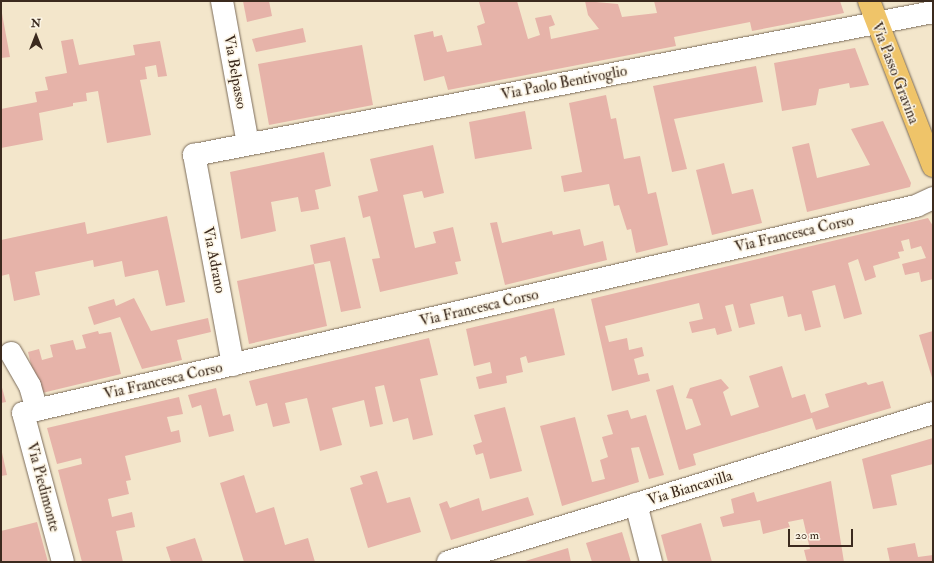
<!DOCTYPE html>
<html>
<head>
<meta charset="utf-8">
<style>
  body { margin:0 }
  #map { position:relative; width:934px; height:563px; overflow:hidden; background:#f3e6cb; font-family:"IM FELL Double Pica",serif }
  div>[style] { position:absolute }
  .building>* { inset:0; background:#e6b3a9 }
  .roads { filter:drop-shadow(0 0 1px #7b6c5b) drop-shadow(0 0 1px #7b6c5b) }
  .street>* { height:22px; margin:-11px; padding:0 11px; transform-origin:11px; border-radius:11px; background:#fff }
  .primary>* { height:22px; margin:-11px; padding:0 11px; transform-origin:11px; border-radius:11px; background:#efc469 }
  span { translate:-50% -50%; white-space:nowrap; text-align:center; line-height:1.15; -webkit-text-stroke:3px #fcf5e5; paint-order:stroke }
  .street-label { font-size:15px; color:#3b2a1e }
  .frame { position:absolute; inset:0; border:2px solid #3b2a1e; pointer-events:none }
  .north { position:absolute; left:16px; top:16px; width:40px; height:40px; -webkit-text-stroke:3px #fcf5e5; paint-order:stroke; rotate:0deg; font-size:11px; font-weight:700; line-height:16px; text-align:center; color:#3b2a1e }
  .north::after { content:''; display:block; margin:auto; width:14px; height:18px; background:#3b2a1e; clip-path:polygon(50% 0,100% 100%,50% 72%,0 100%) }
  .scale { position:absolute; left:788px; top:529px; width:65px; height:18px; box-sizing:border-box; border:2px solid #3b2a1e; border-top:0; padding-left:5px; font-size:12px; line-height:14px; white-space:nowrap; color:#3b2a1e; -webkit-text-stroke:3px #fcf5e5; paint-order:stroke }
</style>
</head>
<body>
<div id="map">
  <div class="building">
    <i style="clip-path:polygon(243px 1px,269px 1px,272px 16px,247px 22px)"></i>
    <i style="clip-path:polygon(482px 1px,517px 1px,528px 39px,540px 35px,535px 18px,551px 15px,555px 25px,549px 27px,551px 39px,599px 29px,588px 15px,585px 1px,618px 4px,622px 17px,657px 13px,654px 1px,840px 1px,844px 13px,752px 31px,750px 22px,674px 37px,676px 46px,448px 90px,444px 76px,424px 81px,414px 35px,433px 31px,434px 37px,442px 35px,447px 52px,482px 45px,477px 26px,485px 23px,479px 2px)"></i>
    <i style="clip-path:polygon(1px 8px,10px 57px,1px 58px)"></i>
    <i style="clip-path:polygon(303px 28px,306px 42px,256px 52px,252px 39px)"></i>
    <i style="clip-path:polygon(73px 39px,79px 65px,135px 55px,133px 45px,160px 41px,167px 76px,158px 77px,156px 65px,145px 67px,147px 79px,140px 80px,151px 135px,107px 143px,98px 91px,86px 93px,87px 101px,73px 103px,73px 106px,39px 113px,43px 140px,1px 148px,1px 109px,37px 102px,35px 92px,48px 90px,45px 77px,67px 73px,61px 41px)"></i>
    <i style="clip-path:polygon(362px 45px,373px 105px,269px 125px,258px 64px)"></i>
    <i style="clip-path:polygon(855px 48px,869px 85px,850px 88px,849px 83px,819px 89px,816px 105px,782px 111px,774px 63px)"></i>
    <i style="clip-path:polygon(756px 66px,763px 102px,674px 119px,687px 169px,672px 172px,653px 86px)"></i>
    <i style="clip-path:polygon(606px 95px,611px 119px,616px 118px,624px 159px,640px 156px,648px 194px,656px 192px,668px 245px,636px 253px,631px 229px,627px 230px,619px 205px,614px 206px,609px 184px,564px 192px,561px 176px,582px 172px,569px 103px)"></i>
    <i style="clip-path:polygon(525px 111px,532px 149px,475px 159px,469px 122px)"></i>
    <i style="clip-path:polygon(883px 121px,911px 183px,910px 187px,807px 212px,792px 147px,809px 143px,817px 178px,870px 165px,851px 129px)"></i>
    <i style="clip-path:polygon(433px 145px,444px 193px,424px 198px,422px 191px,403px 195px,415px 248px,436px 243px,433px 232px,453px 227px,461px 261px,455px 262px,458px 274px,380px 292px,372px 259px,380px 258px,370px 216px,363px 218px,358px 196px,378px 191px,370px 159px)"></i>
    <i style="clip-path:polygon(324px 152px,331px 186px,315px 190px,319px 209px,301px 212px,298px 197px,271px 202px,276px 231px,241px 239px,230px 172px)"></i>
    <i style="clip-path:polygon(724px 163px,732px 194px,753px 189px,762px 223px,712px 235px,696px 170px)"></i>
    <i style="clip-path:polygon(167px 216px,185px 302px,166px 306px,158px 270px,125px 277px,122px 261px,94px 267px,93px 260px,35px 272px,40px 295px,14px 301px,9px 274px,1px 276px,1px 240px,85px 222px,87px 234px)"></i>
    <i style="clip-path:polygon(928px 218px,933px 226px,933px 279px,921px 282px,919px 272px,905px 275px,902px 264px,926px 258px,921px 246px,911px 249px,909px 239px,901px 241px,904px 251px,898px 252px,900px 258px,873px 266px,876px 277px,865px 281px,858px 259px,848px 263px,862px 314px,844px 319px,835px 285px,812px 291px,821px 327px,805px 331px,801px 314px,788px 317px,783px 296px,750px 304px,755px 324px,739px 328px,733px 304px,725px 306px,732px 331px,717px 335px,715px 328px,692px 333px,689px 322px,703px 319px,699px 303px,605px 326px,609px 342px,627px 338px,629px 350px,642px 347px,644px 356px,634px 359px,638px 375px,648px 373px,650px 381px,612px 391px,591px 299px)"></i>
    <i style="clip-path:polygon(497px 222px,502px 243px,552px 231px,553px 235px,580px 229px,584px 246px,603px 241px,607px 260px,505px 285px,490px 223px)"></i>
    <i style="clip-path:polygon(345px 237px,361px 308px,341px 312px,330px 261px,314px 264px,310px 245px)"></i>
    <i style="clip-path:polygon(314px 264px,327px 326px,249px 344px,237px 281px)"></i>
    <i style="clip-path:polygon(134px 298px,151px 331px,208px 318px,211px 332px,177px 340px,182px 360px,142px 369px,120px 317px,94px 325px,88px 307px,114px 299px,116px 306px)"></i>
    <i style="clip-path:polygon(554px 308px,565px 355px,528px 363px,526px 356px,520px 358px,523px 372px,506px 376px,507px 383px,479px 389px,476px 377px,492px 373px,490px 362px,474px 366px,466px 329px)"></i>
    <i style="clip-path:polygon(98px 331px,99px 334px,111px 332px,121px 374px,38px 394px,28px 352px,39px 349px,42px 360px,53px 357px,50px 345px,73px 340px,76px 350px,86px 348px,82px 335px)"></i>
    <i style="clip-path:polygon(933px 331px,933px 381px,919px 335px)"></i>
    <i style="clip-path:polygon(429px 338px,438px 375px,420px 379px,433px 435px,413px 440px,408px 418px,393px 422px,384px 385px,375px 387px,383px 424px,370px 427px,364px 400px,332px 408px,342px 445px,320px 451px,307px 398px,285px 403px,290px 423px,273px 427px,267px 403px,256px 406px,249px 381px)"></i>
    <i style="clip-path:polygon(782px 366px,792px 398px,805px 394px,811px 413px,829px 407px,825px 394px,866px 382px,868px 385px,883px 381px,891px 408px,816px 430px,812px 418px,693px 454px,696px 465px,679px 470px,656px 390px,673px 385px,686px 430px,701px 425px,692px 399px,686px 398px,690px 388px,721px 379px,729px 388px,723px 392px,731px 416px,759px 407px,749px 376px)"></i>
    <i style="clip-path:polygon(1px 384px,6px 402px,1px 403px)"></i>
    <i style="clip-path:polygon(216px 388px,223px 416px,230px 414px,234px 431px,209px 437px,201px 405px,192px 408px,188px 395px)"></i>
    <i style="clip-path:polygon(179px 397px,183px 414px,167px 417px,171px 432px,179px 430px,181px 442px,125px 456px,131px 480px,126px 481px,129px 494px,108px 499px,112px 517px,132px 512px,135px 527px,116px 531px,123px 562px,82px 562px,58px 470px,82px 464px,81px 458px,57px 464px,47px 428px)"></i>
    <i style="clip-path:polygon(505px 407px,522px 471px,490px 479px,483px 453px,476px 455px,473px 445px,482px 442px,474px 415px)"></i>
    <i style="clip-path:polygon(628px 410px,631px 419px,646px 415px,664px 475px,649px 479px,639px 447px,631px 448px,639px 482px,562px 506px,540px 426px,575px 417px,592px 482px,605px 479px,600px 460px,608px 457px,602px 437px,613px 434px,607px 415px)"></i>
    <i style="clip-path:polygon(933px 438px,933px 464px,891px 475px,897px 505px,873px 509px,862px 459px)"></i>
    <i style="clip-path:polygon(1px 448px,7px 475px,1px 476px)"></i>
    <i style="clip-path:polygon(377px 471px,387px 503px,410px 497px,421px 532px,368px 548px,350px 488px,363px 484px,360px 476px)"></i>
    <i style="clip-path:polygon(244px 475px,256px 513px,274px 507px,285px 545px,308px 538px,315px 562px,244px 562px,220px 483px)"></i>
    <i style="clip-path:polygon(831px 481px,844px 562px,807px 562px,804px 550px,810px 549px,803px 519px,788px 522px,790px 527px,763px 534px,760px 520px,723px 527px,720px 517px,734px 513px,731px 499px,754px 492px,757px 502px)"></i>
    <i style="clip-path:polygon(528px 497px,534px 515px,451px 540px,439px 504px,447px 501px,450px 508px,479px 498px,482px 511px)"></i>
    <i style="clip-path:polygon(37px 522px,48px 562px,1px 562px,1px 531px)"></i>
    <i style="clip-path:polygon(701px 523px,712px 562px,668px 562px,661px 535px)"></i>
    <i style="clip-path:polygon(622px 532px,631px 562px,592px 562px,586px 543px)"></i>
    <i style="clip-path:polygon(195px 538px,203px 562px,171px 562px,166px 547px)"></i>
    <i style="clip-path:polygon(915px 543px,918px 557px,933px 555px,933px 562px,890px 562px,887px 548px)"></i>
    <i style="clip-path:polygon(568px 548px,571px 562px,522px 562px)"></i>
  </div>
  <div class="roads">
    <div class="street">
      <i style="left:222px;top:1px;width:145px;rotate:79.7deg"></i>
      <i style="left:11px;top:353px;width:38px;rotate:60deg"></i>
      <i style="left:30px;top:386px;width:25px;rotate:74deg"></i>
      <i style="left:233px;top:365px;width:214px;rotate:-100.5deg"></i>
      <i style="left:194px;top:155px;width:753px;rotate:-10.95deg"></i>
      <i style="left:636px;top:504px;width:60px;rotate:75.5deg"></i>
      <i style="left:63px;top:562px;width:154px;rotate:-105deg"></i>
      <i style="left:23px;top:413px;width:917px;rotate:-13.05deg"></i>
      <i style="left:916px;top:206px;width:19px;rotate:-25deg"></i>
      <i style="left:448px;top:562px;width:507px;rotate:-17.08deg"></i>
    </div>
    <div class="primary">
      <i style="left:869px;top:1px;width:177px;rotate:68.8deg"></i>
    </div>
  </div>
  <div class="street-label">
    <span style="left:235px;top:72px;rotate:80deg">Via Belpasso</span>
    <span style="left:895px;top:73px;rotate:69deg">Via Passo Gravina</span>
    <span style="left:564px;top:83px;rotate:-11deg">Via Paolo Bentivoglio</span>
    <span style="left:794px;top:234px;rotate:-13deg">Via Francesca Corso</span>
    <span style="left:214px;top:260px;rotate:79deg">Via Adrano</span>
    <span style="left:479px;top:308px;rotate:-13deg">Via Francesca Corso</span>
    <span style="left:163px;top:381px;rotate:-13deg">Via Francesca Corso</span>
    <span style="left:43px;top:487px;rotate:75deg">Via Piedimonte</span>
    <span style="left:690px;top:488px;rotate:-17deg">Via Biancavilla</span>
  </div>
  <div class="frame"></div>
  <div class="north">N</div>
  <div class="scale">20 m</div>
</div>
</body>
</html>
